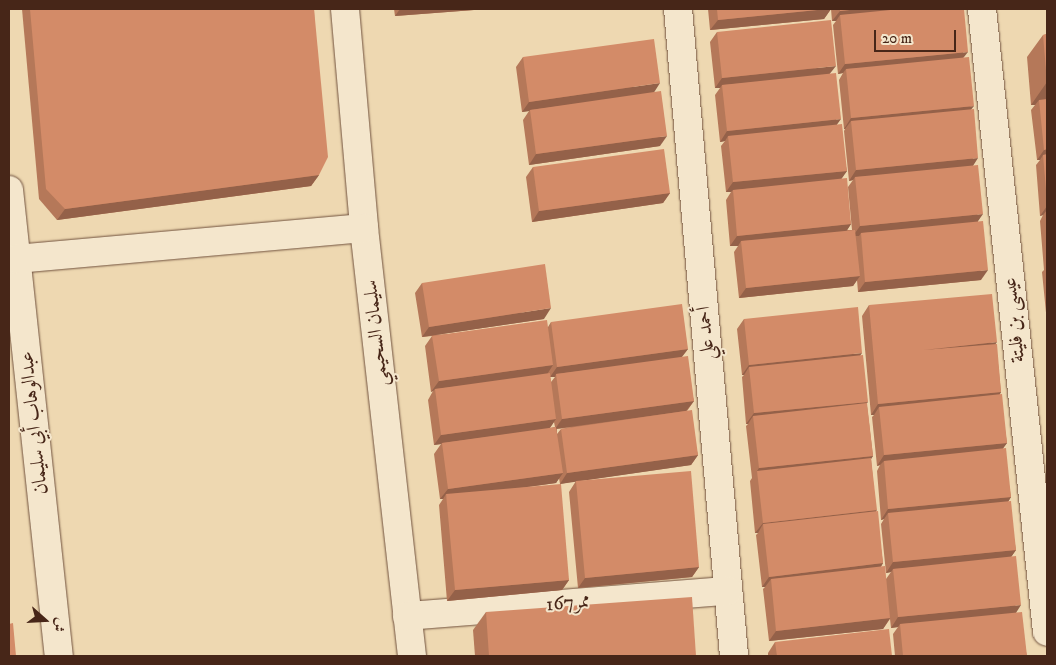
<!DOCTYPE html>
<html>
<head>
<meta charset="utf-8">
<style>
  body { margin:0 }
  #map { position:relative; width:1056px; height:665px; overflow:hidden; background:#eed8b1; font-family:"IM FELL DW Pica",Amiri,serif }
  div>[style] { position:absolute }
  .roads { filter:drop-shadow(0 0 1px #71523e) drop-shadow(0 0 1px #71523e) }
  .minor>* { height:28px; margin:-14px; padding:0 14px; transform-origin:14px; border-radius:14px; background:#f4e6cc }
  .wall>* { inset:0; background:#b57859 }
  .shaded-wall>* { inset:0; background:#946149 }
  .building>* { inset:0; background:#d38b68 }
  span { translate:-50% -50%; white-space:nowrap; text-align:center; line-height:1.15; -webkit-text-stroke:4px #f4e6cc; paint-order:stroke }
  .street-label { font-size:20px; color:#472618 }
  .frame { position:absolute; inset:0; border:10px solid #472618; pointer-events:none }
  .north { position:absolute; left:20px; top:595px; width:50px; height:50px; -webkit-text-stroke:4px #f4e6cc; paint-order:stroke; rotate:109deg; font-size:14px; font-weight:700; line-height:20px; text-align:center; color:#472618 }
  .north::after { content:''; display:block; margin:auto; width:18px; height:22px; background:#472618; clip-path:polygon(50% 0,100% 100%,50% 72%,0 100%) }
  .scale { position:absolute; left:874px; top:30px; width:82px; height:22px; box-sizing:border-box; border:2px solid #472618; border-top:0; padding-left:6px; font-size:15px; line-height:18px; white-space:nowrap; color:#472618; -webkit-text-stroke:4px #f4e6cc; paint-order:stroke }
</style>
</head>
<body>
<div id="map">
  <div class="roads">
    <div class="minor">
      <i style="left:345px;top:9px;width:220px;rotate:85deg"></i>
      <i style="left:364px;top:228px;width:431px;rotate:83.6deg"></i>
      <i style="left:678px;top:9px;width:649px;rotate:85.05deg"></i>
      <i style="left:982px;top:9px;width:626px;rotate:84.04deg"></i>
      <i style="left:9px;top:190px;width:469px;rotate:83.9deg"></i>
      <i style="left:16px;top:259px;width:349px;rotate:-5.1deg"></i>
      <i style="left:407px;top:616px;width:322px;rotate:-4.5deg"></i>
    </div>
  </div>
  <div class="wall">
    <i style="clip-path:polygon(22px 9px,314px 9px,319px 175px,311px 186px,57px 220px,39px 199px)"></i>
    <i style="clip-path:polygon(394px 9px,487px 9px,395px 16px)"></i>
    <i style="clip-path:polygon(708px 9px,964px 9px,963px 58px,971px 109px,973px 165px,978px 221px,981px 280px,858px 292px,857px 280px,853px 286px,739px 298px,734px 252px,738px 246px,730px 246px,726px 200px,731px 192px,726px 192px,721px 146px,725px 141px,720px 142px,715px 95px,720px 88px,715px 88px,710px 42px,717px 32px,830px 74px,837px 125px,847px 171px,841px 178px,851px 224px,847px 230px,852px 230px,848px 187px,853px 180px,849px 181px,844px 131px,845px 129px,844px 129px,839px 80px,843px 73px,838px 74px,833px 25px,836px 21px,832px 21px,831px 9px,824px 19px,710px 30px)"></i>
    <i style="clip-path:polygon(1047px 34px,1047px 323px,1042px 272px,1044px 270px,1040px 221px,1043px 215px,1040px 216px,1036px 165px,1040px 160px,1037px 160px,1031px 110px,1035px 105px,1031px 105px,1027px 57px,1043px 35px)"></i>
    <i style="clip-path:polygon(523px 57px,654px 92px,660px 146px,529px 165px,523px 120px,529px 111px,522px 112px,516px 67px)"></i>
    <i style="clip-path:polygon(533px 167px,670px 193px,663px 203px,532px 222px,526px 177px)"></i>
    <i style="clip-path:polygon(evenodd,422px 283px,544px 319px,435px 335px,548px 327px,551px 322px,688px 349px,682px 357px,694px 401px,687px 411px,698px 455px,691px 465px,579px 481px,699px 567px,692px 577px,578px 588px,569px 492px,576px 481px,560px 484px,559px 478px,556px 483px,528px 487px,569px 580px,562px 590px,447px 601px,439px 505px,443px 499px,440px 499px,434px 454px,441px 444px,434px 445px,428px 400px,433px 391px,431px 392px,425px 346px,432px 336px,422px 337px,415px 293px,422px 283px,550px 377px,555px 377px,551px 382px,550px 377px,422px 283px,554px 422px,555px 427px,550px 428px,554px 422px,422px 283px,572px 427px,561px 429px,557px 434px,557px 429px,572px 427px)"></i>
    <i style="clip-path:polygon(869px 305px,996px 344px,1001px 392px,1000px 394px,1007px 443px,1003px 448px,1011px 497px,1008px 502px,1016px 550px,1011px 557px,1016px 612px,1027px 656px,895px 656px,893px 634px,898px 627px,891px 628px,890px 619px,883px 629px,769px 641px,763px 589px,765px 587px,762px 587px,756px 535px,758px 533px,755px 533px,750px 481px,752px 478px,746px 426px,748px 424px,746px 424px,742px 377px,744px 375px,742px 375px,737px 329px,744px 319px,861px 356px,873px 456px,871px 459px,876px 512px,883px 563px,881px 567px,886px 579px,891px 572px,886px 573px,881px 524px,884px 519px,881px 520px,877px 471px,880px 465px,877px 466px,872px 417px,874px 415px,871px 415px,862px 316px)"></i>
    <i style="clip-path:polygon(486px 612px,696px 656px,475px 656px,473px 630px)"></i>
    <i style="clip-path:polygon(775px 642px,892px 656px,768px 656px,768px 653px)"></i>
  </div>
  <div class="shaded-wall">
    <i style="clip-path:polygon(400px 9px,487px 9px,395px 16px)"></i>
    <i style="clip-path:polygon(827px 9px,831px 9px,824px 19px,710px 30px,718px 20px)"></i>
    <i style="clip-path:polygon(859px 9px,955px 9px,840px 15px,836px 21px,832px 21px,840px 11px)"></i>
    <i style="clip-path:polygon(968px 52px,960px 62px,846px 69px,843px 73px,838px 74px,845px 64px)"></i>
    <i style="clip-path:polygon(836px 66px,828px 76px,722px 85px,720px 88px,715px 88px,722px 78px)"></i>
    <i style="clip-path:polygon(1047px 82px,1047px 103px,1039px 100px,1035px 105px,1031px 105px)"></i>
    <i style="clip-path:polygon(660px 83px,653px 94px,530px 110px,529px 111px,522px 112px,529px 102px)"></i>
    <i style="clip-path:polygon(974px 106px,966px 116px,851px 121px,845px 129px,844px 129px,851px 118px)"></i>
    <i style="clip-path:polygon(841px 119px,833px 130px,728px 136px,725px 141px,720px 142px,727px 131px)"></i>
    <i style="clip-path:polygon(667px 136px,660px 146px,529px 165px,536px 154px)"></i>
    <i style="clip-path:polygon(1047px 149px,1047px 159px,1043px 155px,1040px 160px,1037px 160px,1044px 150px)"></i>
    <i style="clip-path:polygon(978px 158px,971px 169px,855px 177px,853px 180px,849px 181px,856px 170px)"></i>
    <i style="clip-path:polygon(847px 171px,840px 181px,733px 190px,731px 192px,726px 192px,733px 182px)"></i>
    <i style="clip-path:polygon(319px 175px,311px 186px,57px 220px,65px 209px)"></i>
    <i style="clip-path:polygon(670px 193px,663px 203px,532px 222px,539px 211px)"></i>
    <i style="clip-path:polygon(1047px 206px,1047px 215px,1047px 210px,1043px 215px,1040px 216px)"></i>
    <i style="clip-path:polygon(983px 214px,976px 224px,861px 233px,859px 236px,853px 236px,860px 226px)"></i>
    <i style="clip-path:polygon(851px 224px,844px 235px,741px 241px,738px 246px,730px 246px,737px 236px)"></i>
    <i style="clip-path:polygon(988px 270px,981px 280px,858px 292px,865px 282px)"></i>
    <i style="clip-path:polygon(860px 276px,853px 286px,739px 298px,746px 288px)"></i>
    <i style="clip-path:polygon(551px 308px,544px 319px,422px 337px,429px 327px)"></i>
    <i style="clip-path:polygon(997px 342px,989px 353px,923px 350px)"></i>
    <i style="clip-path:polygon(688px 349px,680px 359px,556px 374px,555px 377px,550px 377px,557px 367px)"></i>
    <i style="clip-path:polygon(862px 353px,855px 363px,749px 367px,744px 375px,742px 375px,749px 365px)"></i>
    <i style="clip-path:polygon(553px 365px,546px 376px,435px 389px,433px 391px,431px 392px,439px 381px)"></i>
    <i style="clip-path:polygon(1001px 392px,994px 403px,879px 407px,874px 415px,871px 415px,878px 404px)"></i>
    <i style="clip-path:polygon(694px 401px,686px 411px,555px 429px,562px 419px)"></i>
    <i style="clip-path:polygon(868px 402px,860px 412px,753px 416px,748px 424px,746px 424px,754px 413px)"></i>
    <i style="clip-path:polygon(556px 419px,549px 429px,442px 443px,441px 444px,434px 445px,441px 435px)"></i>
    <i style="clip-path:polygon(1007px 443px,999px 454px,884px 461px,880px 465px,877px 466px,884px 455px)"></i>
    <i style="clip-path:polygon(698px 455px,691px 465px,560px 484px,567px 473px)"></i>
    <i style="clip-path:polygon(873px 456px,866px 466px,757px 471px,759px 468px)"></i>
    <i style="clip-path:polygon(563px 473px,556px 483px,447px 498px,446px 494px,443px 499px,440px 499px,448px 489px)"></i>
    <i style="clip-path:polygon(1011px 497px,1004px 508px,888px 513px,884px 519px,881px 520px,888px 509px)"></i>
    <i style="clip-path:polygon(877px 510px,870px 520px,763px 524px,758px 533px,755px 533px,763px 523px)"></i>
    <i style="clip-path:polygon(1016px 550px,1009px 560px,893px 569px,891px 572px,886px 573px,893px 562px)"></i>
    <i style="clip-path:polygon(883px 563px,876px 574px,771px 579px,765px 587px,762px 587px,769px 577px)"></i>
    <i style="clip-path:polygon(699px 567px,692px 577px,578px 588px,585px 578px)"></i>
    <i style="clip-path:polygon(569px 580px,562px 590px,447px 601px,455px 590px)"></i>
    <i style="clip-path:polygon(1021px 605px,1014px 616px,900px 624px,898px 627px,891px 628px,898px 617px)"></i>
    <i style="clip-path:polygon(890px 618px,883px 629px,769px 641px,776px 631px)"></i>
  </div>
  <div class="building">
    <i style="clip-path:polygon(30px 9px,314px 9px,328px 157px,319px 175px,65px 209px,46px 189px)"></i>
    <i style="clip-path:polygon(717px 9px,827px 9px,718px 20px)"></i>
    <i style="clip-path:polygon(840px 9px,859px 9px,840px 11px)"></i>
    <i style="clip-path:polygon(900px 9px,964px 9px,968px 52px,845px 64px,840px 15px)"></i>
    <i style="clip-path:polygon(831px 20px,836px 66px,722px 78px,717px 32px)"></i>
    <i style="clip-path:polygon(1047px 34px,1047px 82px,1043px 35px)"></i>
    <i style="clip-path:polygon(654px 39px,660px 83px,529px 102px,523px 57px)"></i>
    <i style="clip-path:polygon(969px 57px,974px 106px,851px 118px,846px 69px)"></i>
    <i style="clip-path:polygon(836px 73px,841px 119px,727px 131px,722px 85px)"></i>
    <i style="clip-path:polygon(661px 91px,667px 136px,536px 154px,530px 110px)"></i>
    <i style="clip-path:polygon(1047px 99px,1047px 149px,1044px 150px,1039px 100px)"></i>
    <i style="clip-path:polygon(974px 109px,978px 158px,856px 170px,851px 121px)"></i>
    <i style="clip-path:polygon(842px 124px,847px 171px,733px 182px,728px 136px)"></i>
    <i style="clip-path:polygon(664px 149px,670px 193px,539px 211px,533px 167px)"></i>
    <i style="clip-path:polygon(1047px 154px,1047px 201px,1043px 155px)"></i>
    <i style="clip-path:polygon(978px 165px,983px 214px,860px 226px,855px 177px)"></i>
    <i style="clip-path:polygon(847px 178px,851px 224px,737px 236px,733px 190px)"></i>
    <i style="clip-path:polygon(983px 221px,988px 270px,865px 282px,861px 233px)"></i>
    <i style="clip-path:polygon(855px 230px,860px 276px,746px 288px,741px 241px)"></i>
    <i style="clip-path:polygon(545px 264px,551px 308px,429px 327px,422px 283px)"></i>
    <i style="clip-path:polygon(992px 294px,997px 342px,923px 350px,997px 344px,1001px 392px,878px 404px,869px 305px)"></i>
    <i style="clip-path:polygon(682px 304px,688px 349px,557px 367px,551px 322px)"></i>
    <i style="clip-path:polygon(858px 307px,862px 353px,749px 365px,744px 319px)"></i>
    <i style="clip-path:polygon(547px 320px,553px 365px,439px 381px,432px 336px)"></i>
    <i style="clip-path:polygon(863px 355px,868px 402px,754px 413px,749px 367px)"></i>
    <i style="clip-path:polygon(688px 356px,694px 401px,562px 419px,556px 374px)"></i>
    <i style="clip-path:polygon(550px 373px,556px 419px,441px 435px,435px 389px)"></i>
    <i style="clip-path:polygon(1002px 394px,1007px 443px,884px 455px,879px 407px)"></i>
    <i style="clip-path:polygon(867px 403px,873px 456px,759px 468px,753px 416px)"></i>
    <i style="clip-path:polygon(692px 410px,698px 455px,567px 473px,561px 429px)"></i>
    <i style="clip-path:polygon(556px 427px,563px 473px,448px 489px,442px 443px)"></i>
    <i style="clip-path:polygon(1006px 448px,1011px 497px,888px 509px,884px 461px)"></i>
    <i style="clip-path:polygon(871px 458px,877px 510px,763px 523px,757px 471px)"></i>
    <i style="clip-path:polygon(691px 471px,699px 567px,585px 578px,576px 481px)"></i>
    <i style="clip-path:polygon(561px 484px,569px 580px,455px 590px,446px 494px)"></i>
    <i style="clip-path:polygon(1011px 501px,1016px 550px,893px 562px,888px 513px)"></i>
    <i style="clip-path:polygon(878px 511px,883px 563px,769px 577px,763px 524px)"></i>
    <i style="clip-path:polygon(1016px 556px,1021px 605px,898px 617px,893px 569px)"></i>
    <i style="clip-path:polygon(885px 566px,890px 618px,776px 631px,771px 579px)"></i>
    <i style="clip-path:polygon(692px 597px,696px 656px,489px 656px,486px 612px)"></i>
    <i style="clip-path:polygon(1022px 612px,1027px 656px,903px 656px,900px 624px)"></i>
    <i style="clip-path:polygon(13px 623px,16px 656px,9px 656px,9px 624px)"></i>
    <i style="clip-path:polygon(889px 629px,892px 656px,777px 656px,775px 642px)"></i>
  </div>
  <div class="street-label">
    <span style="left:1014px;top:320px;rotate:-96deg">عيسى بن فليتة</span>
    <span style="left:376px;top:333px;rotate:-96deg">سليمان السحيمي</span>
    <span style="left:706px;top:333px;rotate:-95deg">أحمد علي</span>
    <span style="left:34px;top:423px;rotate:-96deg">عبدالوهاب أبي سليمان</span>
    <span style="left:568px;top:603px;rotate:-5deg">ممر167</span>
  </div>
  <div class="frame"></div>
  <div class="north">ش</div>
  <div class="scale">20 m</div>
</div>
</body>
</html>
